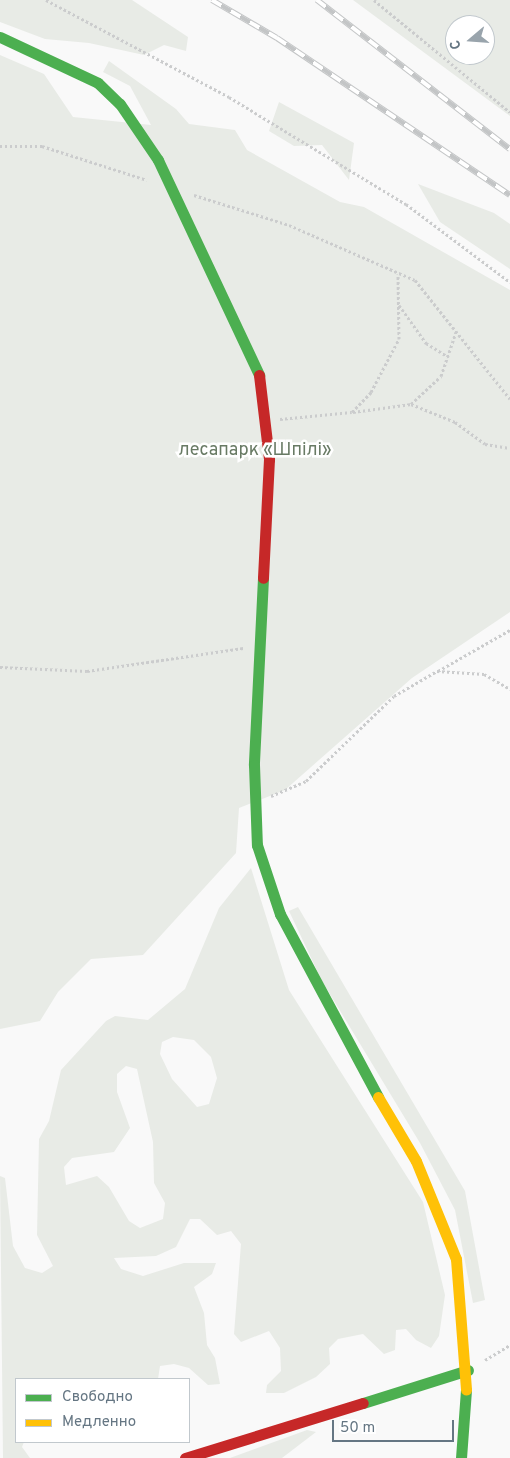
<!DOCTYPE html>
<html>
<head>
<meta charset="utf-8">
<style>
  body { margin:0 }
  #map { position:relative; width:510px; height:1458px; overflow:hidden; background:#f9f9f9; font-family:Overpass,sans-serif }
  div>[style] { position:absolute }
  .green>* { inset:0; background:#e8ebe6 }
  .path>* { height:3px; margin-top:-1.5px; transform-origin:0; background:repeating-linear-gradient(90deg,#cbcccd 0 2.5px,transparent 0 5px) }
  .fast>* { height:11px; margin:-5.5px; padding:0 5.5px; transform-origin:5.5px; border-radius:5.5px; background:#4caf50 }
  .slow>* { height:11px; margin:-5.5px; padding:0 5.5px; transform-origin:5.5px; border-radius:5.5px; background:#ffc107 }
  .jam>* { height:11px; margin:-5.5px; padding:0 5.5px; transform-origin:5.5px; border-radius:5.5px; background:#c62828 }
  .rail>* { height:5.5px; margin-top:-2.75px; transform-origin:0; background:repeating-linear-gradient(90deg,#fff 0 11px,#c3c5c6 0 22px); box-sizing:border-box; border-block:1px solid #c3c5c6 }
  span { translate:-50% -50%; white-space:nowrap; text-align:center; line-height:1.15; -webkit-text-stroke:5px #fff; paint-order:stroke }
  .park-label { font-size:18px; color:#687a64 }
  .legend { position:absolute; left:15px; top:1378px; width:175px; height:65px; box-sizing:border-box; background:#fff; border:1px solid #c1c8cd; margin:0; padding:6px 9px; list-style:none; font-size:15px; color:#657683 }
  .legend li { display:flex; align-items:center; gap:10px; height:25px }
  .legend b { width:25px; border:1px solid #c1c8cd }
  .north { position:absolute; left:445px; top:15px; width:50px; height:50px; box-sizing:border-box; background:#fff; border:1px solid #c1c8cd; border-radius:50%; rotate:252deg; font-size:14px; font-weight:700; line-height:20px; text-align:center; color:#657683 }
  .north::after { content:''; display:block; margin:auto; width:18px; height:22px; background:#99a4ac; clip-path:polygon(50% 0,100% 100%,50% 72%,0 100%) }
  .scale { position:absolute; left:332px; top:1420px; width:122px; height:22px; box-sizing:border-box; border:2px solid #657683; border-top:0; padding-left:6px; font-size:15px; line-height:18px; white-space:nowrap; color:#657683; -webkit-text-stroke:4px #fff; paint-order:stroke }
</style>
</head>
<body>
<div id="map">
  <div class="green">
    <i style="clip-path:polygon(0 0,132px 0,188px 37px,186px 51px,164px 45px,144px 55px,89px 43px,45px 39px,0 22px)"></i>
    <i style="clip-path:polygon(evenodd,353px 0,510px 0,510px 116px,353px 0,455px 25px,485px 25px,485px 55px,455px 55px,455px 25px)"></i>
    <i style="clip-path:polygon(0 55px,44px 74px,73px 117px,151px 125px,130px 86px,103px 72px,109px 61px,176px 109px,189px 124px,235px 130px,247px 150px,340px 202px,364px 207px,510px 290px,510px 612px,412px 678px,285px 790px,239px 808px,236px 853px,143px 955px,91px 959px,58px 992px,40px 1021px,0 1029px)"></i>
    <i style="clip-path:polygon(279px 102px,354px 143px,349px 180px,322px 145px,294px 146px,269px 131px)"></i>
    <i style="clip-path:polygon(418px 184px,494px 213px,510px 224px,510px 269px,440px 222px)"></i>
    <i style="clip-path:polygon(evenodd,251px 868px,289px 990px,423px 1202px,445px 1295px,439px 1336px,431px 1348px,416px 1340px,406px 1329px,396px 1330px,395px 1350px,384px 1354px,363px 1334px,338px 1339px,329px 1348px,330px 1364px,316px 1377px,284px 1393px,266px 1393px,267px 1385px,281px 1371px,280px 1348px,269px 1331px,241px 1342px,234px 1334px,241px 1244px,231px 1231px,217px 1235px,200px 1219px,190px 1219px,176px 1247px,156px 1256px,114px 1258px,121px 1269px,143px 1276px,184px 1263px,216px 1263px,212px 1274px,194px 1287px,204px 1313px,207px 1345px,215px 1358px,220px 1384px,208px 1385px,189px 1368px,174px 1364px,160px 1366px,158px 1379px,16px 1379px,16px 1442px,24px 1442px,22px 1447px,30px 1458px,3px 1458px,0 1176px,5px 1178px,13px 1246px,25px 1268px,42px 1273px,53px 1266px,37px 1235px,39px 1139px,49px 1121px,61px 1070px,106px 1021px,115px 1016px,148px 1020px,185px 989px,219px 908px,251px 868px,173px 1037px,194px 1040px,211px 1057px,217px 1078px,209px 1104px,197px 1107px,172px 1079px,160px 1054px,162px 1042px,173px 1037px,251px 868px,126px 1066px,137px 1069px,153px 1142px,154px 1183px,165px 1203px,163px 1219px,140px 1228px,129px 1221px,109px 1187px,97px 1176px,66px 1185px,64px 1167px,72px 1158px,114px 1152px,130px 1128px,117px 1092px,117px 1074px,126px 1066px)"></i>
    <i style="clip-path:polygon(298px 907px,465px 1191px,485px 1300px,473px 1303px,455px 1210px,420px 1143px,322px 981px,289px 911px)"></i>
    <i style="clip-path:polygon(307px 1430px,316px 1432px,282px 1458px,230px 1458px)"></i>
  </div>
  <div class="path">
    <i style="left:46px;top:0;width:207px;rotate:27.9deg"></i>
    <i style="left:229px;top:97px;width:207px;rotate:31.2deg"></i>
    <i style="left:406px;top:204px;width:130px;rotate:36.9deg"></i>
    <i style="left:374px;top:0;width:176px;rotate:39.5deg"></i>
    <i style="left:0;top:146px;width:42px"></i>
    <i style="left:42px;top:146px;width:110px;rotate:17.9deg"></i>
    <i style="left:194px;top:195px;width:100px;rotate:17.5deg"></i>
    <i style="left:289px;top:225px;width:137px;rotate:23.6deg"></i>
    <i style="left:415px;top:280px;width:152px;rotate:51.4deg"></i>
    <i style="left:399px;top:305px;width:47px;rotate:54.6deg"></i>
    <i style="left:426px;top:343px;width:26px;rotate:32deg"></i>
    <i style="left:411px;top:404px;width:48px;rotate:22.2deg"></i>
    <i style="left:455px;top:422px;width:37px;rotate:36deg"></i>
    <i style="left:485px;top:444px;width:25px;rotate:9deg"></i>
    <i style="left:353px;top:412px;width:59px;rotate:-7.9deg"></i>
    <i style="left:411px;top:404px;width:41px;rotate:-43deg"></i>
    <i style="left:441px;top:376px;width:46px;rotate:-71.2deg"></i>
    <i style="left:280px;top:419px;width:72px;rotate:-5.6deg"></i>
    <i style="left:352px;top:412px;width:28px;rotate:-46deg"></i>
    <i style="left:371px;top:392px;width:60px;rotate:-62.2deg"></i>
    <i style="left:399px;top:339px;width:65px;rotate:-90.9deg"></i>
    <i style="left:0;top:667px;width:87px;rotate:2.6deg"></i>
    <i style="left:87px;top:671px;width:158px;rotate:-8.4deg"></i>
    <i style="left:438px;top:671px;width:83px;rotate:-29.7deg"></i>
    <i style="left:271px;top:796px;width:38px;rotate:-23deg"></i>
    <i style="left:306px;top:781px;width:122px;rotate:-44deg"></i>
    <i style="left:394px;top:696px;width:50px;rotate:-30.2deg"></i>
    <i style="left:437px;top:671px;width:47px;rotate:3.7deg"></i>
    <i style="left:484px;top:674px;width:30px;rotate:30deg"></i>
    <i style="left:485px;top:1360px;width:29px;rotate:-31deg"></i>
  </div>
  <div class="fast">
    <i style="left:0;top:37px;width:108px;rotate:25.1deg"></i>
    <i style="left:98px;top:83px;width:30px;rotate:44deg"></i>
    <i style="left:120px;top:104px;width:68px;rotate:55.8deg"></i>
    <i style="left:158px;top:160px;width:238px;rotate:64.8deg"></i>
    <i style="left:263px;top:578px;width:187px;rotate:92.8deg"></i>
    <i style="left:254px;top:765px;width:80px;rotate:87.9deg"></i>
    <i style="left:257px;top:845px;width:73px;rotate:71.6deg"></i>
    <i style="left:280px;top:914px;width:208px;rotate:61.8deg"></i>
    <i style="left:363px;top:1403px;width:110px;rotate:-17.4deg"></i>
    <i style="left:461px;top:1458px;width:68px;rotate:-85.8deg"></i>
  </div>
  <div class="slow">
    <i style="left:378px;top:1097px;width:74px;rotate:59.3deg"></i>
    <i style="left:416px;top:1161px;width:106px;rotate:67.8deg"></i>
    <i style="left:456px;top:1259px;width:131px;rotate:85.6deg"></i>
  </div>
  <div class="jam">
    <i style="left:259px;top:375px;width:85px;rotate:83.2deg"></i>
    <i style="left:269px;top:459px;width:119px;rotate:92.9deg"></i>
    <i style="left:185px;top:1458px;width:186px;rotate:-17.2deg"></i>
  </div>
  <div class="rail">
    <i style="left:212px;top:0;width:75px;rotate:30.3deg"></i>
    <i style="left:277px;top:38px;width:281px;rotate:34deg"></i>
    <i style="left:317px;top:0;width:244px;rotate:37.7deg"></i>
  </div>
  <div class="park-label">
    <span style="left:255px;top:451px">лесапарк «Шпілі»</span>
  </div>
  <ul class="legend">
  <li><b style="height:6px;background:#4caf50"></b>Свободно</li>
  <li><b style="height:6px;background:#ffc107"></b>Медленно</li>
  </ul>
  <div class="north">С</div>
  <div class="scale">50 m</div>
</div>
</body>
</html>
